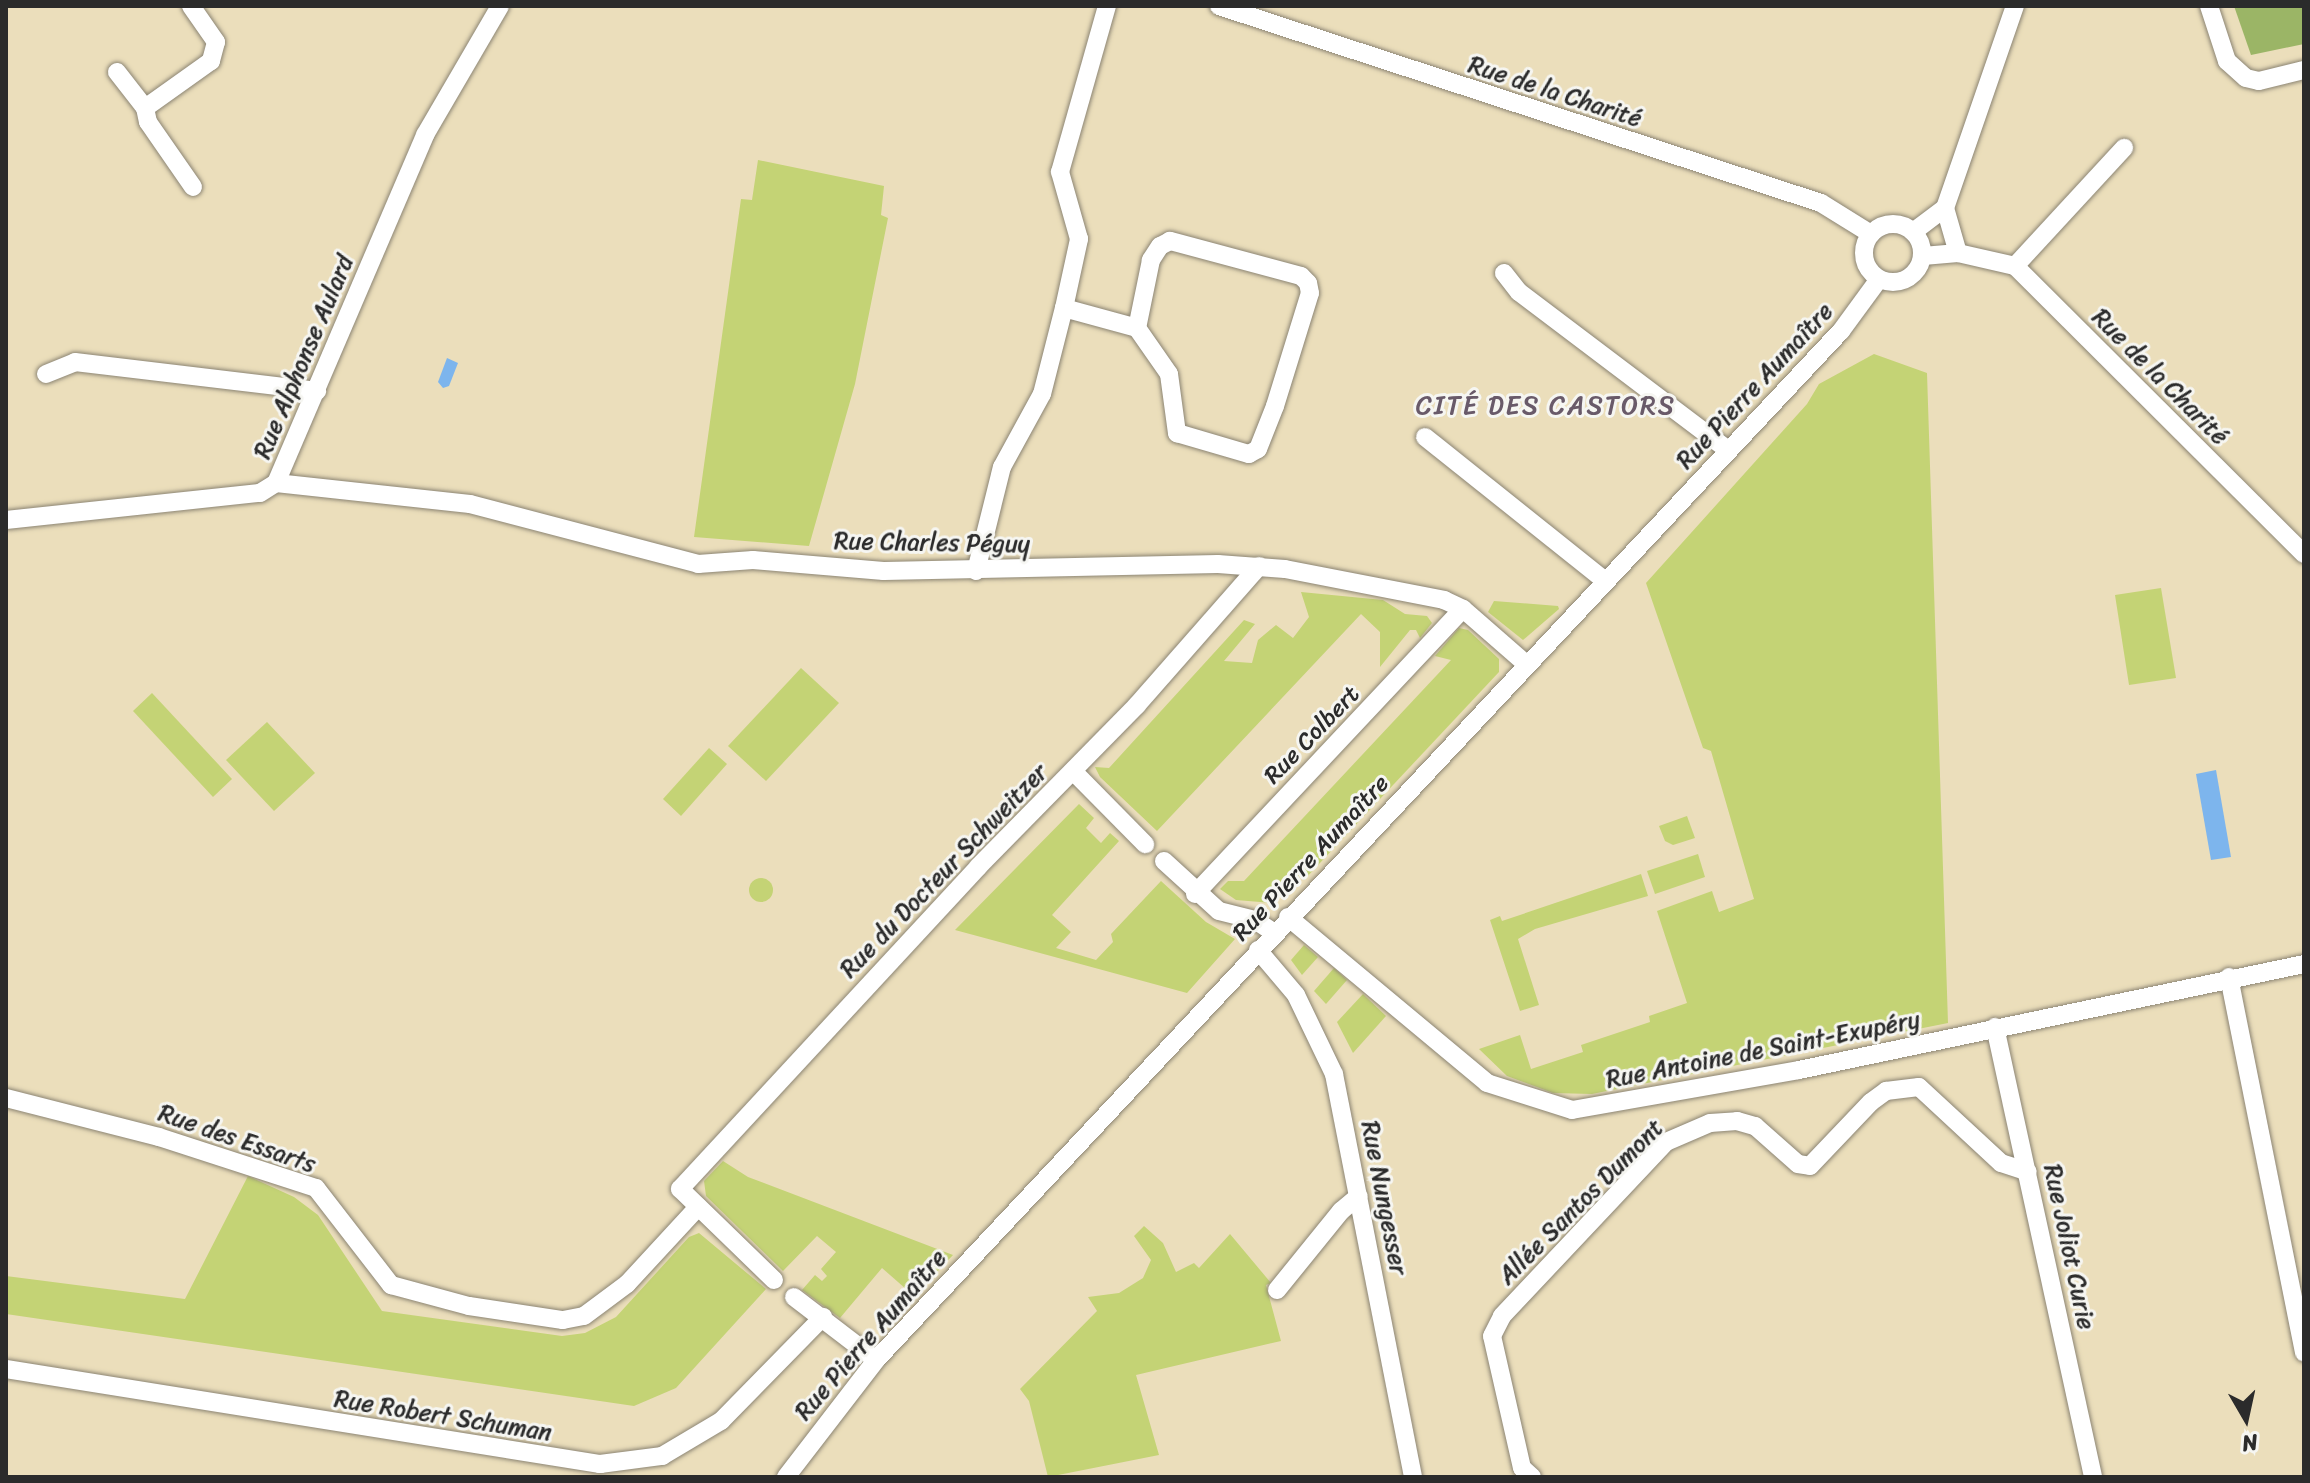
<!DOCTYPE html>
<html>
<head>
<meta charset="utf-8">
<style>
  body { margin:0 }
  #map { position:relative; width:2310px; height:1483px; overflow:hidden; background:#ebdebb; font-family:Sriracha,sans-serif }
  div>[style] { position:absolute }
  .green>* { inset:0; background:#c4d375 }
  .round { border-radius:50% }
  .forest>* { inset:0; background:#9bb566 }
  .water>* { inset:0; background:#7db5ed }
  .roads { filter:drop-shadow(0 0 2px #8b8473) drop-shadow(0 0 2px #8b8473) }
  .street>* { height:18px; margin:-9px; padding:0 9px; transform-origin:9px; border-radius:9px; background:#fff }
  .street>.ring { margin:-9px; padding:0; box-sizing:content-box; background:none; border:18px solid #fff; border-radius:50% }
  span { translate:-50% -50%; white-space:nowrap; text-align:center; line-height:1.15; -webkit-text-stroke:6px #f6f6f2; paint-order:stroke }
  .street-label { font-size:24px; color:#2b2b2b }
  .neighbourhood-label { font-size:26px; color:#695a69; letter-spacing:2px }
  .frame { position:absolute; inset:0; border:8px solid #2b2b2b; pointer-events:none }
  .north { position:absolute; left:2206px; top:1379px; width:80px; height:80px; -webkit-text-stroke:6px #f6f6f2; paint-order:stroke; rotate:171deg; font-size:22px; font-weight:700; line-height:32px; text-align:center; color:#2b2b2b }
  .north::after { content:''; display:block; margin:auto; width:28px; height:36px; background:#2b2b2b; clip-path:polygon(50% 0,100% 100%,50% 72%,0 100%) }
</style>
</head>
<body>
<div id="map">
  <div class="green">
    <i style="clip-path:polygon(758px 160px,884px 186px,881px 215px,888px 218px,855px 384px,809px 546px,694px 537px,741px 199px,752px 200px)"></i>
    <i style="clip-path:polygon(1874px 354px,1927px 373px,1948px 1023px,1592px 1094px,1553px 1093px,1507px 1076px,1479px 1049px,1520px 1035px,1531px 1069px,1583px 1052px,1581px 1045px,1650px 1022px,1649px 1016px,1687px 1003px,1657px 911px,1712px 891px,1719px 912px,1754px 899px,1711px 751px,1703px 748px,1646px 583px,1807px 404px,1819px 384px)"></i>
    <i style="clip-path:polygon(2161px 588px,2176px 678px,2129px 685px,2115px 595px)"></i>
    <i style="clip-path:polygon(1301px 592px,1383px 600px,1405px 614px,1427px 616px,1432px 623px,1420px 638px,1416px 630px,1410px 630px,1380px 667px,1380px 632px,1361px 614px,1157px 831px,1100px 777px,1095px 767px,1109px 768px,1244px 620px,1255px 624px,1224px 661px,1252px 663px,1258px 640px,1276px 625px,1293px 638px,1309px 617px)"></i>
    <i style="clip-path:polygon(1494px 601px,1558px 606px,1559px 609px,1523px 640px,1488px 612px)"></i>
    <i style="clip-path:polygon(1459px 628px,1468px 630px,1499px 659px,1499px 672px,1304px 880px,1298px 875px,1273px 903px,1236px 900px,1220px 889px,1228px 881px,1244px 881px,1451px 660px,1435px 656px)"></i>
    <i style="clip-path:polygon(801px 668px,839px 703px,766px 781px,728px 746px)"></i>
    <i style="clip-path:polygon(152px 693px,232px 779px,213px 797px,133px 711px)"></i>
    <i style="clip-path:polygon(267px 722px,315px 773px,274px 811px,226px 760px)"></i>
    <i style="clip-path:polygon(709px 748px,727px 764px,681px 816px,663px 799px)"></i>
    <i style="clip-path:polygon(1079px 804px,1094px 818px,1086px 828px,1101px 843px,1110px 833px,1119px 841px,1052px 915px,1071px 932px,1056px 948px,1096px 960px,1113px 942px,1111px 934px,1161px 881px,1206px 922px,1235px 939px,1187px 993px,955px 930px)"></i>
    <i style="clip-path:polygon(1687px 816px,1695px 838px,1673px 845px,1665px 841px,1659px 826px)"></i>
    <i style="clip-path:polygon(1698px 854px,1705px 877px,1655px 894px,1647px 871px)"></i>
    <i style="clip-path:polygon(1641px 874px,1648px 896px,1535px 929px,1518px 939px,1539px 1005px,1520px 1011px,1490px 920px,1500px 916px,1502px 921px)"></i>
    <i class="round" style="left:749px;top:878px;width:24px;height:24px"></i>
    <i style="clip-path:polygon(1304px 945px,1318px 957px,1302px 975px,1291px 960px)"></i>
    <i style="clip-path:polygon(1334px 968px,1347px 980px,1326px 1004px,1314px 991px)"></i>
    <i style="clip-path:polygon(1363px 994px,1386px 1016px,1353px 1053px,1337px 1022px)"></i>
    <i style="clip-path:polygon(723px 1161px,748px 1177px,953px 1255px,914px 1296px,882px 1268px,840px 1318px,802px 1290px,815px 1275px,822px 1281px,827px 1276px,821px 1269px,836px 1252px,817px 1236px,783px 1271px,706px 1196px,704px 1181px)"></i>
    <i style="clip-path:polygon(248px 1176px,294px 1197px,318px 1215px,382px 1311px,562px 1336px,585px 1333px,616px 1317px,689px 1237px,699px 1233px,766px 1289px,676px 1388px,634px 1406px,6px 1314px,6px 1276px,185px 1299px)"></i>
    <i style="clip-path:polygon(1144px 1226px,1163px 1243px,1176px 1272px,1194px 1263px,1199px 1268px,1230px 1234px,1271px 1283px,1266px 1285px,1281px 1341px,1136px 1375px,1159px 1455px,1048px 1477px,1029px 1401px,1020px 1389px,1097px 1311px,1088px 1297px,1119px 1293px,1143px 1278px,1151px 1260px,1134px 1236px)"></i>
  </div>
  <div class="forest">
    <i style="clip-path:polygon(2234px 6px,2304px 6px,2304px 44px,2251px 55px)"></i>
  </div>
  <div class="water">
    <i style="clip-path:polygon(447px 358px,458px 363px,449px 386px,443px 388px,438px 382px)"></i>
    <i style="clip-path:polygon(2216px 770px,2231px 857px,2211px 860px,2196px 774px)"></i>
  </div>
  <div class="roads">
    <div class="street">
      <i style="left:191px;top:6px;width:44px;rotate:55.2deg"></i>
      <i style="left:216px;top:42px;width:20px;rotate:105deg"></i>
      <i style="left:211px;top:61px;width:81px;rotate:144.5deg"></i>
      <i style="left:145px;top:108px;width:14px;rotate:78deg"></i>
      <i style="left:148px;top:122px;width:79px;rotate:55.3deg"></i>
      <i style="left:1219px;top:6px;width:633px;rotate:18.12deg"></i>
      <i style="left:1821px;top:203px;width:59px;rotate:31.8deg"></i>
      <i style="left:2209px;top:6px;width:58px;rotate:71.9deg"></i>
      <i style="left:2227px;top:61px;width:25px;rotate:42deg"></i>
      <i style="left:2246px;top:78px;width:13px;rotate:13deg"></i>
      <i style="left:2259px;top:81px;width:46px;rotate:-13.7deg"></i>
      <i style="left:117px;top:72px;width:46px;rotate:52.1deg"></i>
      <i style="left:1945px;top:208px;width:47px;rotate:73.9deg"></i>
      <i class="ring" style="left:1864px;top:224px;width:40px;height:40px"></i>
      <i style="left:1913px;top:232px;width:40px;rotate:-37deg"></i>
      <i style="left:1945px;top:208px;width:214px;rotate:-70.9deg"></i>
      <i style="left:1923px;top:256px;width:35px;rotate:-5deg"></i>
      <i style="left:1958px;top:253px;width:58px;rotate:12.8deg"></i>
      <i style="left:2015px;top:266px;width:408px;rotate:44.9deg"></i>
      <i style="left:2015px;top:266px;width:161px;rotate:-47.3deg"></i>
      <i style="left:1504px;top:273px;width:24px;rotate:52deg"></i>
      <i style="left:1519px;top:292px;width:262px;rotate:37.1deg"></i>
      <i style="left:1064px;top:308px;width:76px;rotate:15.3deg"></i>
      <i style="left:1137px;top:328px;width:56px;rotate:55.2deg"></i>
      <i style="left:1169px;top:374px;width:60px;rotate:82.3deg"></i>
      <i style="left:1177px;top:433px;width:75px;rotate:16.3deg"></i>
      <i style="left:1249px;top:454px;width:10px;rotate:-29deg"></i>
      <i style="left:1258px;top:449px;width:46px;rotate:-68.4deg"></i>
      <i style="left:1275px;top:406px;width:118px;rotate:-72.8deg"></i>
      <i style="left:1310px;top:293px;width:10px;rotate:-101deg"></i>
      <i style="left:1308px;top:283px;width:10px;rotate:-135deg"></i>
      <i style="left:1301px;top:276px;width:136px;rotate:-165deg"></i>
      <i style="left:1170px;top:241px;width:11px;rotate:153deg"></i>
      <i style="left:1160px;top:246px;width:17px;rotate:123deg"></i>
      <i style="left:1151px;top:260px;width:69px;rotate:101.6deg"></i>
      <i style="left:46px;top:374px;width:31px;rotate:-22deg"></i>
      <i style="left:75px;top:362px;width:244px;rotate:6.8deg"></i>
      <i style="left:1425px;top:437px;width:229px;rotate:38.6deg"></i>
      <i style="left:276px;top:483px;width:195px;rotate:6.2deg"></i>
      <i style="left:470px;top:504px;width:236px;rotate:14.7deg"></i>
      <i style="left:698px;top:564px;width:55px;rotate:-4.2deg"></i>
      <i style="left:753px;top:560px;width:131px;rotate:4.8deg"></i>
      <i style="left:884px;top:571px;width:334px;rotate:-1.2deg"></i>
      <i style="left:1218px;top:564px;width:67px;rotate:4.3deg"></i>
      <i style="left:1285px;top:569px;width:162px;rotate:11deg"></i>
      <i style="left:1444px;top:600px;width:21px;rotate:25deg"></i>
      <i style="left:1463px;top:609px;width:82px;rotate:41.1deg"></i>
      <i style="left:6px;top:520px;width:255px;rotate:-6.1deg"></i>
      <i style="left:260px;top:493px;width:19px;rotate:-32deg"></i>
      <i style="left:276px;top:483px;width:379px;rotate:-66.8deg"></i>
      <i style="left:425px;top:135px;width:149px;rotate:-59.8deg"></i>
      <i style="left:976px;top:571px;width:107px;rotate:-76deg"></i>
      <i style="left:1002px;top:467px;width:83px;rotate:-61.3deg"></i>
      <i style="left:1042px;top:394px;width:89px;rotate:-75.7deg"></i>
      <i style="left:1064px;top:308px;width:71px;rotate:-77.7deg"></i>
      <i style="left:1079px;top:239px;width:70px;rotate:-105.8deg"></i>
      <i style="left:1060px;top:172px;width:173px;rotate:-74.2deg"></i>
      <i style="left:1073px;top:771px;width:103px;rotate:45.4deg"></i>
      <i style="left:1164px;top:861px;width:74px;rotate:42.3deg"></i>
      <i style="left:1219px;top:911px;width:37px;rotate:14deg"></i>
      <i style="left:1255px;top:920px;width:22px;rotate:34deg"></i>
      <i style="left:1195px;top:894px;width:391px;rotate:-46.8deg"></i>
      <i style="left:1288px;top:917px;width:259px;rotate:39.8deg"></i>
      <i style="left:1487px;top:1083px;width:89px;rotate:17.6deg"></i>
      <i style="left:1572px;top:1110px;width:230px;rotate:-10deg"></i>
      <i style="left:1799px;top:1070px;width:516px;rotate:-11.85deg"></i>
      <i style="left:1258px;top:950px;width:59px;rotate:49.8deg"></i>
      <i style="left:1296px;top:995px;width:88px;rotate:64.3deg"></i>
      <i style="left:1334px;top:1074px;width:411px;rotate:78.9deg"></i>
      <i style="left:2229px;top:977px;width:383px;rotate:78.7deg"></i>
      <i style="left:1995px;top:1027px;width:461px;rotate:77.7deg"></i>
      <i style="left:6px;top:1098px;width:158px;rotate:14.3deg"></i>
      <i style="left:159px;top:1137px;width:165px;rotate:18deg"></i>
      <i style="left:316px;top:1188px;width:123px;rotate:52.3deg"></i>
      <i style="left:391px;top:1285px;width:81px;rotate:15.1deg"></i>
      <i style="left:469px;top:1306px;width:95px;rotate:8.5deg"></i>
      <i style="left:563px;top:1320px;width:21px;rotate:-11deg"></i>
      <i style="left:584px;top:1316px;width:54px;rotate:-36.7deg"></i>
      <i style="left:627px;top:1284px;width:105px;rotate:-47.3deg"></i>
      <i style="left:774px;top:1280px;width:131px;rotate:-135.9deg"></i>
      <i style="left:680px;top:1189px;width:439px;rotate:-47.2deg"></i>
      <i style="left:978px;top:867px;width:227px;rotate:-45.5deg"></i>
      <i style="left:1137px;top:705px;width:185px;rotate:-48.7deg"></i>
      <i style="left:1277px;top:1290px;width:102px;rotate:-51deg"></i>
      <i style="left:1341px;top:1211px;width:23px;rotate:-40deg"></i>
      <i style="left:794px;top:1297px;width:103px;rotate:37.5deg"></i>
      <i style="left:6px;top:1369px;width:602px;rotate:9.09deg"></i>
      <i style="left:600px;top:1464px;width:63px;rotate:-7.4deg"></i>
      <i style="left:662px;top:1456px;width:69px;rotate:-30.7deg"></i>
      <i style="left:721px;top:1421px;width:146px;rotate:-45.6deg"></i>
      <i style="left:786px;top:1477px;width:148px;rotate:-52.4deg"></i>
      <i style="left:876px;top:1360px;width:1411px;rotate:-46.84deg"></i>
      <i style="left:1841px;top:331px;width:64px;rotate:-53.8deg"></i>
      <i style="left:1532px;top:1477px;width:13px;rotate:-138deg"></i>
      <i style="left:1522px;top:1468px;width:135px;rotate:-102.8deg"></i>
      <i style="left:1492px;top:1336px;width:22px;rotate:-63deg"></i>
      <i style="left:1502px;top:1316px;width:239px;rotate:-46.7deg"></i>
      <i style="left:1666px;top:1142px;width:48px;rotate:-23.4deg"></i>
      <i style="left:1710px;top:1123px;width:27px;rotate:-4deg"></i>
      <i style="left:1737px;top:1121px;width:19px;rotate:16deg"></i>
      <i style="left:1755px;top:1126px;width:57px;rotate:41.5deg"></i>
      <i style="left:1798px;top:1164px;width:12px;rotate:9deg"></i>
      <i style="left:1810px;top:1166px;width:88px;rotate:-46.4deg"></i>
      <i style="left:1871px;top:1102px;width:19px;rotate:-36deg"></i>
      <i style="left:1886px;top:1091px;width:33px;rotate:-7deg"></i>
      <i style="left:1919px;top:1087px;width:112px;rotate:42.8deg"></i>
      <i style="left:2001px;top:1163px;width:28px;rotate:18deg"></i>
    </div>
  </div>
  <div class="street-label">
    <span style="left:1555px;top:92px;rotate:18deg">Rue de la Charité</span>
    <span style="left:304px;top:357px;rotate:-67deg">Rue Alphonse Aulard</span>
    <span style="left:2160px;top:377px;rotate:45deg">Rue de la Charité</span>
    <span style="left:1755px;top:386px;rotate:-47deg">Rue Pierre Aumaître</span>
    <span style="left:932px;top:543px;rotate:1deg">Rue Charles Péguy</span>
    <span style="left:1312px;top:735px;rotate:-46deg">Rue Colbert</span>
    <span style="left:1311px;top:858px;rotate:-47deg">Rue Pierre Aumaître</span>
    <span style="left:944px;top:871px;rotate:-46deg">Rue du Docteur Schweitzer</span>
    <span style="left:1763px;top:1050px;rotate:-11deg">Rue Antoine de Saint-Exupéry</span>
    <span style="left:237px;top:1139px;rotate:19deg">Rue des Essarts</span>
    <span style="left:1384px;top:1198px;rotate:79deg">Rue Nungesser</span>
    <span style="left:1581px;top:1202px;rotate:-45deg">Allée Santos Dumont</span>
    <span style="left:2069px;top:1247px;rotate:78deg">Rue Joliot Curie</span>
    <span style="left:871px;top:1335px;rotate:-49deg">Rue Pierre Aumaître</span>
    <span style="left:443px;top:1416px;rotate:9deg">Rue Robert Schuman</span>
  </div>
  <div class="neighbourhood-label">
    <span style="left:1546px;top:406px">CITÉ DES CASTORS</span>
  </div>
  <div class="frame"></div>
  <div class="north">N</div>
</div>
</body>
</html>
